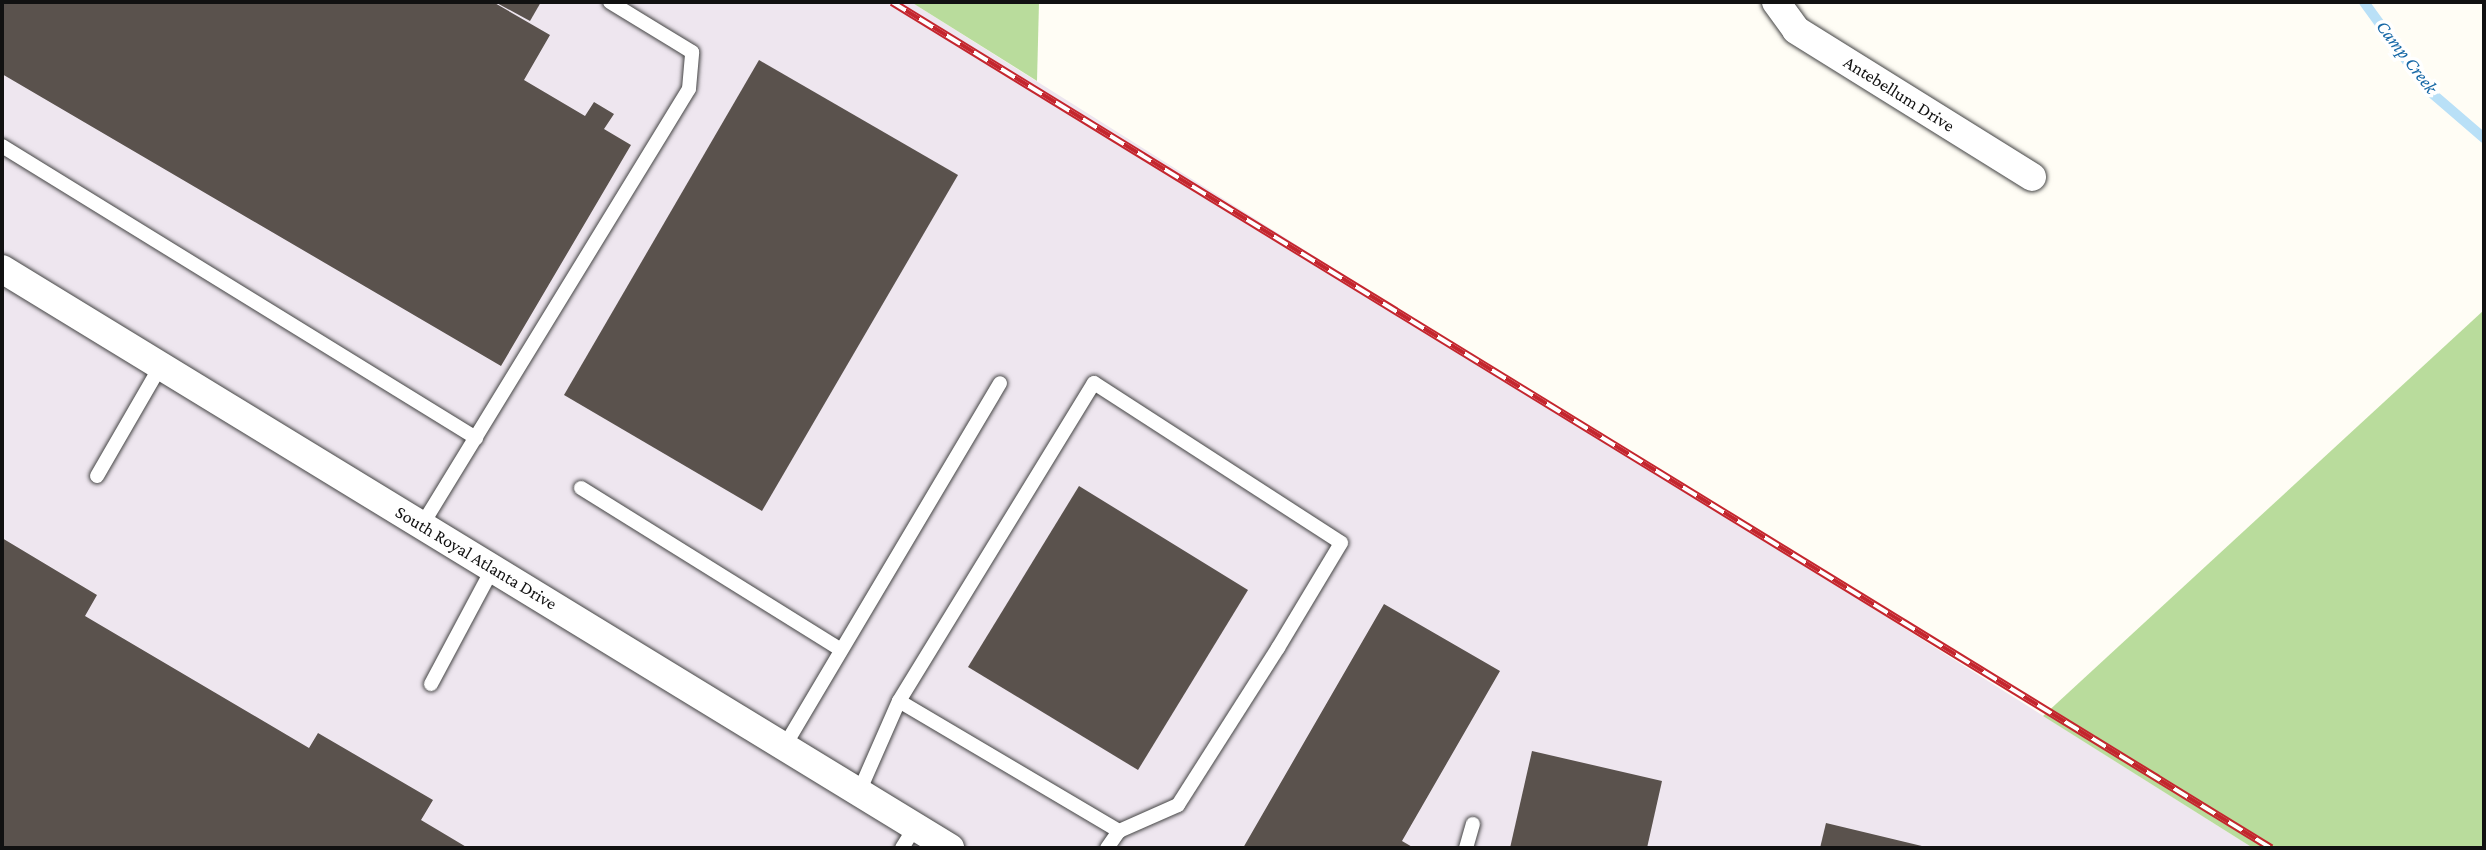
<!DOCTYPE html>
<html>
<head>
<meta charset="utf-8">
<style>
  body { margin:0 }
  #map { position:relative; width:2486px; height:850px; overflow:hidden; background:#fffdf5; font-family:"Crimson Pro",serif }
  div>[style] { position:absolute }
  .industrial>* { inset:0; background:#eee6ef }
  .forest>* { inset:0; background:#b9dc9c }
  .stream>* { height:10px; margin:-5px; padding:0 5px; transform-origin:5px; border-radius:5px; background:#b9e0f7 }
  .building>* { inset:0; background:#5a524d }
  .roads { filter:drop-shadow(0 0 2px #444) drop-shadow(0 0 2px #444) }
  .service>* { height:14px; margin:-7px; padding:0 7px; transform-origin:7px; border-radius:7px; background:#fff }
  .minor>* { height:28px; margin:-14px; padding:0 14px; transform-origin:14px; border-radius:14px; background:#fff }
  .rail>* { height:8px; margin-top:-4px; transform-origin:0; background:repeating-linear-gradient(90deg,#fff 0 16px,#c4262e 0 32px); box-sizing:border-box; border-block:2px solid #c4262e }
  span { translate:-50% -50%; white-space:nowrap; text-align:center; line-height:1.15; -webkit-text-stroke:7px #fff; paint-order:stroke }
  .street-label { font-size:18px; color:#111 }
  .water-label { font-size:19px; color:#1768a6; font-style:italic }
  .frame { position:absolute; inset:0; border:4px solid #111; pointer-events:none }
</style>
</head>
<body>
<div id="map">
  <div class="industrial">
    <i style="clip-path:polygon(2px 2px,911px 2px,2253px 848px,2px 848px)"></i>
  </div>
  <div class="forest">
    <i style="clip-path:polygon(911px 2px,1039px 2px,1037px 81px)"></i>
    <i style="clip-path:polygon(2484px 310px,2484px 848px,2253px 848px,2043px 716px)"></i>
  </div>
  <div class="stream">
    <i style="left:2364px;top:2px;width:107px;rotate:54.1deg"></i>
    <i style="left:2427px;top:89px;width:75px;rotate:40.7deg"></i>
  </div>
  <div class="building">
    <i style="clip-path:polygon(2px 2px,493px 2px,550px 35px,524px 80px,585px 116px,594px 102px,614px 114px,604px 129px,631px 145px,501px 366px,2px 74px)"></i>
    <i style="clip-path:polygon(495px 2px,541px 2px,530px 21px)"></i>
    <i style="clip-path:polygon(759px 60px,958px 175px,762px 511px,564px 395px)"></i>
    <i style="clip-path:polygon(1079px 486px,1248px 590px,1138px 770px,968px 667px)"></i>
    <i style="clip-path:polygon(2px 538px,97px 595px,85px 616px,309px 748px,318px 733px,433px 800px,421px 820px,468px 848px,2px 848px)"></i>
    <i style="clip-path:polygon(1384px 604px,1500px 671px,1402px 841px,1414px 848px,1243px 848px)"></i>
    <i style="clip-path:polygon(1532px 751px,1662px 781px,1647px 848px,1510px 848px)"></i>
    <i style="clip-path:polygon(1826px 823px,1926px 847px,1926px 848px,1820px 848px)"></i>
  </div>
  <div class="roads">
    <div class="service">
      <i style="left:2px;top:146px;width:557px;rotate:31.63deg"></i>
      <i style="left:97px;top:476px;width:128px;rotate:-60deg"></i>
      <i style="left:581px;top:488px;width:306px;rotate:31.9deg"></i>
      <i style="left:422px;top:525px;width:511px;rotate:-58.52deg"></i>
      <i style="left:689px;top:89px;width:37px;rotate:-85deg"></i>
      <i style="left:692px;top:52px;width:96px;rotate:-148.6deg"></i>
      <i style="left:431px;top:684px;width:132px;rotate:-61.9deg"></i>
      <i style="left:899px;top:701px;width:256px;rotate:30.6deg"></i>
      <i style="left:784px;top:747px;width:423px;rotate:-59.3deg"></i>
      <i style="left:859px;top:792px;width:99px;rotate:-66.3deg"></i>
      <i style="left:899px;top:701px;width:373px;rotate:-58.5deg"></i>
      <i style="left:1094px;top:383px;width:294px;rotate:32.9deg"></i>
      <i style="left:1341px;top:543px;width:122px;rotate:121deg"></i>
      <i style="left:1278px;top:648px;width:186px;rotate:122.5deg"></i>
      <i style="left:1178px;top:805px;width:64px;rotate:156.2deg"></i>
      <i style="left:1119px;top:831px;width:21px;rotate:125deg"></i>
      <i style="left:902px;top:848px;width:25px;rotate:-58deg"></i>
      <i style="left:1466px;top:848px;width:25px;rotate:-74deg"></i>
    </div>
    <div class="minor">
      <i style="left:1776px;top:2px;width:34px;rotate:54deg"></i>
      <i style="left:1796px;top:30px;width:278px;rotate:31.9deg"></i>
      <i style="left:2px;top:269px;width:1111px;rotate:31.41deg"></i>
    </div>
  </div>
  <div class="rail">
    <i style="left:892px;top:2px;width:1618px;rotate:31.53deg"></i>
  </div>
  <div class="street-label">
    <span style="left:1899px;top:94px;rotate:32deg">Antebellum Drive</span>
    <span style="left:476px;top:558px;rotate:31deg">South Royal Atlanta Drive</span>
  </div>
  <div class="water-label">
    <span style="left:2407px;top:57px;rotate:52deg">Camp Creek</span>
  </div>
  <div class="frame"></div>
</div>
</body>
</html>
